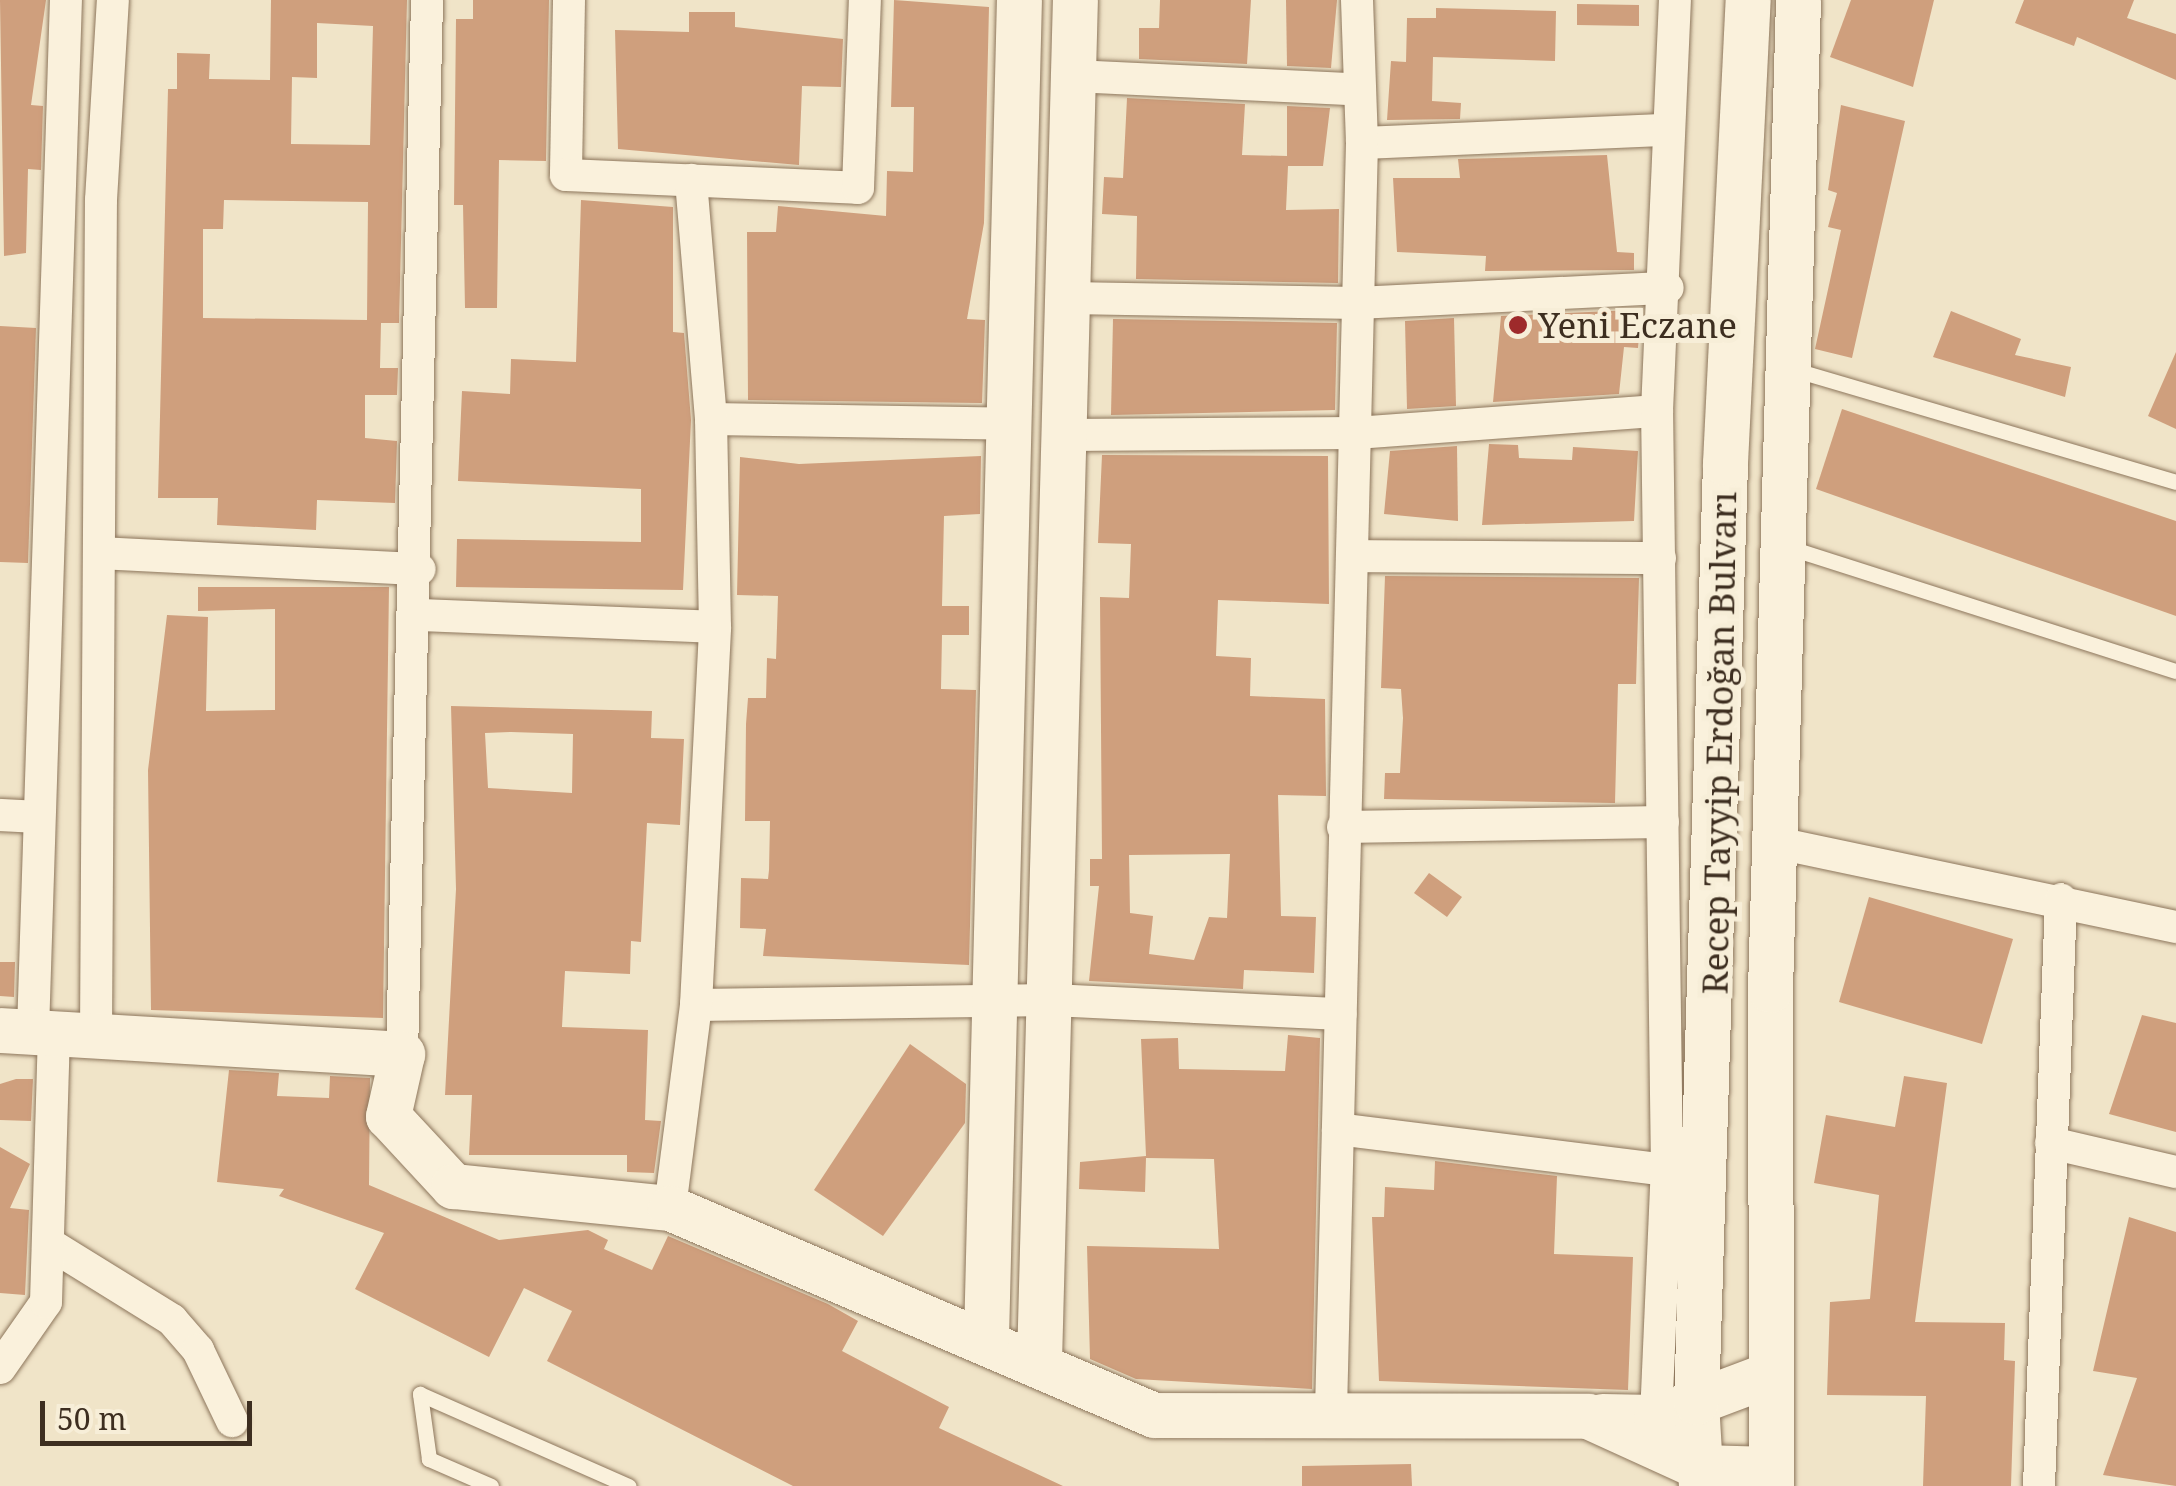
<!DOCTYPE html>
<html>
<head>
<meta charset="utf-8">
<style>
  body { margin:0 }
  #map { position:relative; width:2176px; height:1486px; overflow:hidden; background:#f0e4c8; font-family:"Noto Serif",serif }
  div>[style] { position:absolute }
  .building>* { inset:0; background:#cf9f7d }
  .roads { filter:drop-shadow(0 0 2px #8d765c) drop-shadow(0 0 2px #8d765c) }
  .lane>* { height:15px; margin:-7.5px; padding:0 7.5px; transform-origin:7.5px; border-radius:7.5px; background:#faf1dc }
  .street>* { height:32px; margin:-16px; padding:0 16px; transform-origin:16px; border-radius:16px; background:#faf1dc }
  .secondary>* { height:45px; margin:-22.5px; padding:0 22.5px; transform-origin:22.5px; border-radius:22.5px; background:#faf1dc }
  .dots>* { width:28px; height:28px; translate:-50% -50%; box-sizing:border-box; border:5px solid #f7eed8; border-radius:50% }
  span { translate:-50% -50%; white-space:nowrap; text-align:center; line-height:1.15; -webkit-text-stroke:10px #f7eed8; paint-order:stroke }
  .poi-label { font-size:35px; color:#3d2e20 }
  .left { translate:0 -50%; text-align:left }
  .street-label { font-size:35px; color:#3d2e20 }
  .scale { position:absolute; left:40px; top:1401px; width:212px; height:45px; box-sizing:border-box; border:5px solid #3d2e20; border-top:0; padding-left:12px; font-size:30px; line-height:35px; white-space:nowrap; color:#3d2e20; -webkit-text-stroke:8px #f7eed8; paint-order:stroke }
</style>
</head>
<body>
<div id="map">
  <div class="building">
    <i style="clip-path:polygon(0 0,46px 0,31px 105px,43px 106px,41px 170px,28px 169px,26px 253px,4px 256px)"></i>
    <i style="clip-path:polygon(evenodd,271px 0,407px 0,399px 323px,381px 323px,380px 368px,398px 368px,397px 395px,365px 395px,365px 438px,397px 441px,395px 503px,317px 500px,316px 530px,217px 525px,218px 498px,158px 498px,168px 89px,177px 89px,177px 53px,210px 54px,209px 79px,270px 80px,271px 0,317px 23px,373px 26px,370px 145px,291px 144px,292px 77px,317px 78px,317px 23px,271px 0,224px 200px,368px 202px,367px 320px,203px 318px,203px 229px,223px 229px,224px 200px)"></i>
    <i style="clip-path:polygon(473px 0,549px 0,546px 161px,499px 160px,497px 308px,465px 308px,463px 205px,454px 205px,456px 19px,473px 19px)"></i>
    <i style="clip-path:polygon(894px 0,989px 7px,984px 223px,967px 319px,985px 320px,982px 403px,748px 400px,747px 232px,776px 232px,778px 206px,886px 216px,887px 171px,913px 172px,914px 107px,891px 107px)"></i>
    <i style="clip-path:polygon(1160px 0,1251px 0,1247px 64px,1139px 59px,1139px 28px,1159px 28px)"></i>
    <i style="clip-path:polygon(1286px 0,1337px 0,1331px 68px,1287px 66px)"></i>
    <i style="clip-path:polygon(1851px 0,1934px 0,1913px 87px,1830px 57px)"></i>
    <i style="clip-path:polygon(2024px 0,2134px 0,2127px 18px,2176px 34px,2176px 80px,2077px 37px,2074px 46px,2015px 23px)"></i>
    <i style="clip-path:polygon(1577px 4px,1639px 5px,1639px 26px,1577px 25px)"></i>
    <i style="clip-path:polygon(1436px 8px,1556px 11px,1555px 61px,1433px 57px,1432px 101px,1461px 103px,1460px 119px,1387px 120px,1391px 61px,1406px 62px,1407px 18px,1436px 18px)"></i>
    <i style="clip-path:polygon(689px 12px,735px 12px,735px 27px,843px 39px,841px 87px,802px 86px,799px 165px,618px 149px,615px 30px,689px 32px)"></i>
    <i style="clip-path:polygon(1127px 98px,1245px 104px,1242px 155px,1287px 156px,1287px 106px,1330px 108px,1323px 166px,1288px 166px,1286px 210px,1339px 209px,1338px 283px,1136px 279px,1137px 216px,1102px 214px,1104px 177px,1123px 178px)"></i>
    <i style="clip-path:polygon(1841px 105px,1905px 121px,1852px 358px,1815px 349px,1841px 230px,1828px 227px,1837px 193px,1828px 190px)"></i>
    <i style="clip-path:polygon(1607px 155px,1617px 252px,1634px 253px,1634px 270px,1485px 271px,1486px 256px,1397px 252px,1393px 178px,1460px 178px,1458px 159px)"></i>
    <i style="clip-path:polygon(581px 200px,673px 207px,673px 332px,684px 333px,691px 420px,683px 590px,456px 587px,457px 539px,641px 542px,641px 489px,458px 481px,462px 391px,510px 394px,511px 359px,576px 362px)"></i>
    <i style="clip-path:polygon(1632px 310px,1641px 314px,1638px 348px,1624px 347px,1619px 394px,1493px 402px,1501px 316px)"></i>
    <i style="clip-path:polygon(1951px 311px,2021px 339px,2015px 355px,2071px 367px,2065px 397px,1933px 357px)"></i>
    <i style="clip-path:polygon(1454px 318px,1456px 406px,1407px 409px,1405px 321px)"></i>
    <i style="clip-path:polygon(1113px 319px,1337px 323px,1335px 410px,1111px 415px)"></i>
    <i style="clip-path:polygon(0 326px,36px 328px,28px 563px,0 562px)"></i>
    <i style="clip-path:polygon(2176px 352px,2176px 429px,2148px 416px)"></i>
    <i style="clip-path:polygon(1842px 409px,2176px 521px,2176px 616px,1816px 489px)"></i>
    <i style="clip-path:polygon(1489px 444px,1518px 445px,1519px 458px,1572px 460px,1573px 447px,1638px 451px,1634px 521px,1482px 525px)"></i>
    <i style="clip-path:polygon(1457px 446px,1458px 521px,1384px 514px,1390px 451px)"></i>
    <i style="clip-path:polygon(evenodd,1102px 455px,1328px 456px,1329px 604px,1218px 600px,1216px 656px,1251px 658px,1250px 696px,1325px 699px,1326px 796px,1278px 795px,1281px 916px,1316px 917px,1314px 973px,1244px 970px,1243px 989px,1089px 981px,1099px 886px,1090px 886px,1090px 859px,1102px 859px,1100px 597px,1129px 598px,1131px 544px,1098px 543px,1102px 455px,1230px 854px,1227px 918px,1209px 917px,1194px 960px,1149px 954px,1153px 916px,1130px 913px,1129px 855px,1230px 854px)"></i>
    <i style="clip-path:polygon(981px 456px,980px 514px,944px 516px,942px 606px,969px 606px,969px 635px,942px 635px,941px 689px,976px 690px,969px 965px,763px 956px,766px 929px,740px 928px,741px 878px,768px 879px,769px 870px,770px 821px,745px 821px,746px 724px,748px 698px,766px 698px,767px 658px,776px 659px,778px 596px,737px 595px,740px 457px,799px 464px)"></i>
    <i style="clip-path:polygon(1385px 576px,1639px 578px,1636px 684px,1618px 684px,1615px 803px,1384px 799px,1385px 773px,1400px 773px,1403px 718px,1401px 689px,1381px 688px)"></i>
    <i style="clip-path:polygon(198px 587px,389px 587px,383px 1018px,151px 1010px,148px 770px,167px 615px,208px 617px,206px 711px,275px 710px,275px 609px,198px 611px)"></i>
    <i style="clip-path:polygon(evenodd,451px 706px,652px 711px,651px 738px,684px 739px,680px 825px,647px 823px,641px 942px,631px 941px,630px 974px,565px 971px,562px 1027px,648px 1030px,645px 1120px,661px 1121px,654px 1173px,627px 1172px,627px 1155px,469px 1155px,472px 1095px,445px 1095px,456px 889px,451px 706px,511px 732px,573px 734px,572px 793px,488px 788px,485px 733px,511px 732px)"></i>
    <i style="clip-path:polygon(1429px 873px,1462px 897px,1447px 917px,1414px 893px)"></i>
    <i style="clip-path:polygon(1869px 897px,2013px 939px,1982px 1044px,1839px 1002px)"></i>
    <i style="clip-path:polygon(0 962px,15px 962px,14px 997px,0 996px)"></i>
    <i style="clip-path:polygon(2142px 1015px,2176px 1023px,2176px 1132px,2109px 1114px)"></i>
    <i style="clip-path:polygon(1288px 1035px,1320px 1038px,1312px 1389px,1136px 1379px,1090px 1359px,1087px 1246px,1219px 1249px,1214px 1159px,1146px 1158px,1145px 1192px,1079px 1189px,1080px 1162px,1146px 1156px,1141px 1039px,1178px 1038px,1179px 1069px,1285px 1071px)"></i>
    <i style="clip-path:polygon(910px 1044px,966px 1084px,965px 1123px,883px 1236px,814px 1190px)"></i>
    <i style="clip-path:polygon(229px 1070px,279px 1073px,277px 1096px,329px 1098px,330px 1076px,370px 1078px,369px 1185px,499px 1240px,588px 1230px,608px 1240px,604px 1249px,652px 1270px,668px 1236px,828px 1304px,858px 1321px,842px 1351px,949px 1407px,939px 1428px,1063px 1486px,793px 1486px,547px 1361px,572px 1311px,524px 1288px,489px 1357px,355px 1289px,384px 1233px,279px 1196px,284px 1189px,217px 1182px)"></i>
    <i style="clip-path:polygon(1904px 1076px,1947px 1083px,1915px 1322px,2005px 1323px,2004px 1360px,2015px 1361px,2011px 1486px,1923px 1486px,1926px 1396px,1827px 1395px,1830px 1302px,1870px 1299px,1879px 1195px,1814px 1183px,1826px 1115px,1895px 1127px)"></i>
    <i style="clip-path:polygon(16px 1079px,33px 1079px,31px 1121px,0 1120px,0 1084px)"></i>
    <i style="clip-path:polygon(0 1147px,30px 1164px,10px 1208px,29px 1210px,25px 1295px,0 1293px)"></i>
    <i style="clip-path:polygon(1435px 1161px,1557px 1176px,1554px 1254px,1633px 1257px,1628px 1390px,1379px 1381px,1372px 1217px,1384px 1217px,1385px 1187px,1434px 1190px)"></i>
    <i style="clip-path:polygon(2129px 1217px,2176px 1232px,2176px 1486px,2103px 1475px,2137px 1378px,2093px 1371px)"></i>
    <i style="clip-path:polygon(1411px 1464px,1412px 1486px,1302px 1486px,1302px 1466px)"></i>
  </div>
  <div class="roads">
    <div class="lane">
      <i style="left:1792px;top:369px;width:400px;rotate:16.4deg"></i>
      <i style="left:1787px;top:547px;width:408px;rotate:17.7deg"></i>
      <i style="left:491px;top:1486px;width:68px;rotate:-156.5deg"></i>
      <i style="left:429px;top:1459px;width:66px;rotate:-97.9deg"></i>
      <i style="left:420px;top:1394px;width:228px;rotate:23.8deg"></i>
    </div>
    <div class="street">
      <i style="left:569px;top:0;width:175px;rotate:91deg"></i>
      <i style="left:566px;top:175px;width:292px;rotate:2.5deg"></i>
      <i style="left:858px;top:188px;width:188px;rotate:-87.9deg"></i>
      <i style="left:1074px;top:76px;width:279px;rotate:2.7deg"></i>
      <i style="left:1362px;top:143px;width:301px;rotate:-2.5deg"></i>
      <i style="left:1069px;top:298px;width:288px;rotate:1deg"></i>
      <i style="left:1357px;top:303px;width:311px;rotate:-2.8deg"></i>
      <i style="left:711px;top:419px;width:302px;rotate:0.9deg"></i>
      <i style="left:1066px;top:435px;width:290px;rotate:-0.4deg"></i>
      <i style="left:1356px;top:433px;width:302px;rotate:-4.2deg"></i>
      <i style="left:100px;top:553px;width:320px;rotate:2.9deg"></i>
      <i style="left:1354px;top:556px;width:306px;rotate:0.4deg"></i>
      <i style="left:418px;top:615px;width:297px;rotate:2.3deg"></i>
      <i style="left:0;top:815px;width:38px;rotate:3deg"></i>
      <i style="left:1343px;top:827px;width:320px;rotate:-0.9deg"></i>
      <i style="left:1777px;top:843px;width:408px;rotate:11.9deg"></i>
      <i style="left:696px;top:1005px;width:356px;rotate:-0.8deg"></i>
      <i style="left:1052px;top:1000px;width:289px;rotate:2.8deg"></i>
      <i style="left:33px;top:1031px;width:1032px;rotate:-88.17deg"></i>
      <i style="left:96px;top:1035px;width:835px;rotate:-89.66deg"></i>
      <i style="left:101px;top:200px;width:200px;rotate:-86.6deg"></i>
      <i style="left:402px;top:1054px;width:1054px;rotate:-88.64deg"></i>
      <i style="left:1338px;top:1129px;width:332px;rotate:7.1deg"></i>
      <i style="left:2051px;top:1143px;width:128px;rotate:13.1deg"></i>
      <i style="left:670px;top:1208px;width:205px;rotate:-82.7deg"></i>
      <i style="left:696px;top:1005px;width:378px;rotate:-87.1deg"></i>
      <i style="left:715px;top:627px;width:208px;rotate:-91.1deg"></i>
      <i style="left:711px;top:419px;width:240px;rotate:-94.8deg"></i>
      <i style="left:48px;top:1243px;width:146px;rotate:31.8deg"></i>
      <i style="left:172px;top:1320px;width:40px;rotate:49deg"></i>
      <i style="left:198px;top:1350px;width:79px;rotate:64.4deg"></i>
      <i style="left:0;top:1368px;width:80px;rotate:-55.1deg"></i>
      <i style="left:46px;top:1302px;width:269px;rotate:-88.3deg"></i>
      <i style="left:1331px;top:1411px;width:1268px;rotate:-88.6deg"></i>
      <i style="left:1362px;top:143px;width:143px;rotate:-92deg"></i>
      <i style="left:1656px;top:1417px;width:247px;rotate:-87.5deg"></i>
      <i style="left:1667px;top:1170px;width:759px;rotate:-90.75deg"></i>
      <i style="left:1657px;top:411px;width:411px;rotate:-87.5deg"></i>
      <i style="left:2039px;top:1486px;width:587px;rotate:-87.85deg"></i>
    </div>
    <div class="secondary">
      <i style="left:0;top:1030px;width:403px;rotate:3.4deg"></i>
      <i style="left:402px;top:1054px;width:64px;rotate:102.7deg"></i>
      <i style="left:388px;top:1116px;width:96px;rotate:47.1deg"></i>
      <i style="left:453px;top:1186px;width:218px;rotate:5.8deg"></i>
      <i style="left:670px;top:1208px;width:526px;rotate:23.16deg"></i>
      <i style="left:1154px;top:1415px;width:434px;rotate:0.1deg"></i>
      <i style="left:1588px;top:1416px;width:123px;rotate:24.5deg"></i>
      <i style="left:1700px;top:1467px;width:71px;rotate:1.6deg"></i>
      <i style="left:986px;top:1338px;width:1338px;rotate:-88.59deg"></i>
      <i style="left:1039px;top:1362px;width:1362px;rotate:-88.49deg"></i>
      <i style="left:1602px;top:1416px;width:54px;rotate:1.1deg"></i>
      <i style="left:1656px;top:1417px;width:119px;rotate:-20.7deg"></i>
      <i style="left:1701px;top:1486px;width:84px;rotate:-93.4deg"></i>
      <i style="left:1696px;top:1402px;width:939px;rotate:-88.23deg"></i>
      <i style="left:1725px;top:463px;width:464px;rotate:-87.2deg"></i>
      <i style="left:1771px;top:1486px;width:496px;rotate:-90.1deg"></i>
      <i style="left:1770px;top:990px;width:990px;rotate:-88.38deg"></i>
    </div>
  </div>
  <div class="dots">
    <i style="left:1518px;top:325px;background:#9e2a2b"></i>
  </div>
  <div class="poi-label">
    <span class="left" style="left:1538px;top:325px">Yeni Eczane</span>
  </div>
  <div class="street-label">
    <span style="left:1719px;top:743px;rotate:-89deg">Recep Tayyip Erdoğan Bulvarı</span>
  </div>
  <div class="scale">50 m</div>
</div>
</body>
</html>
